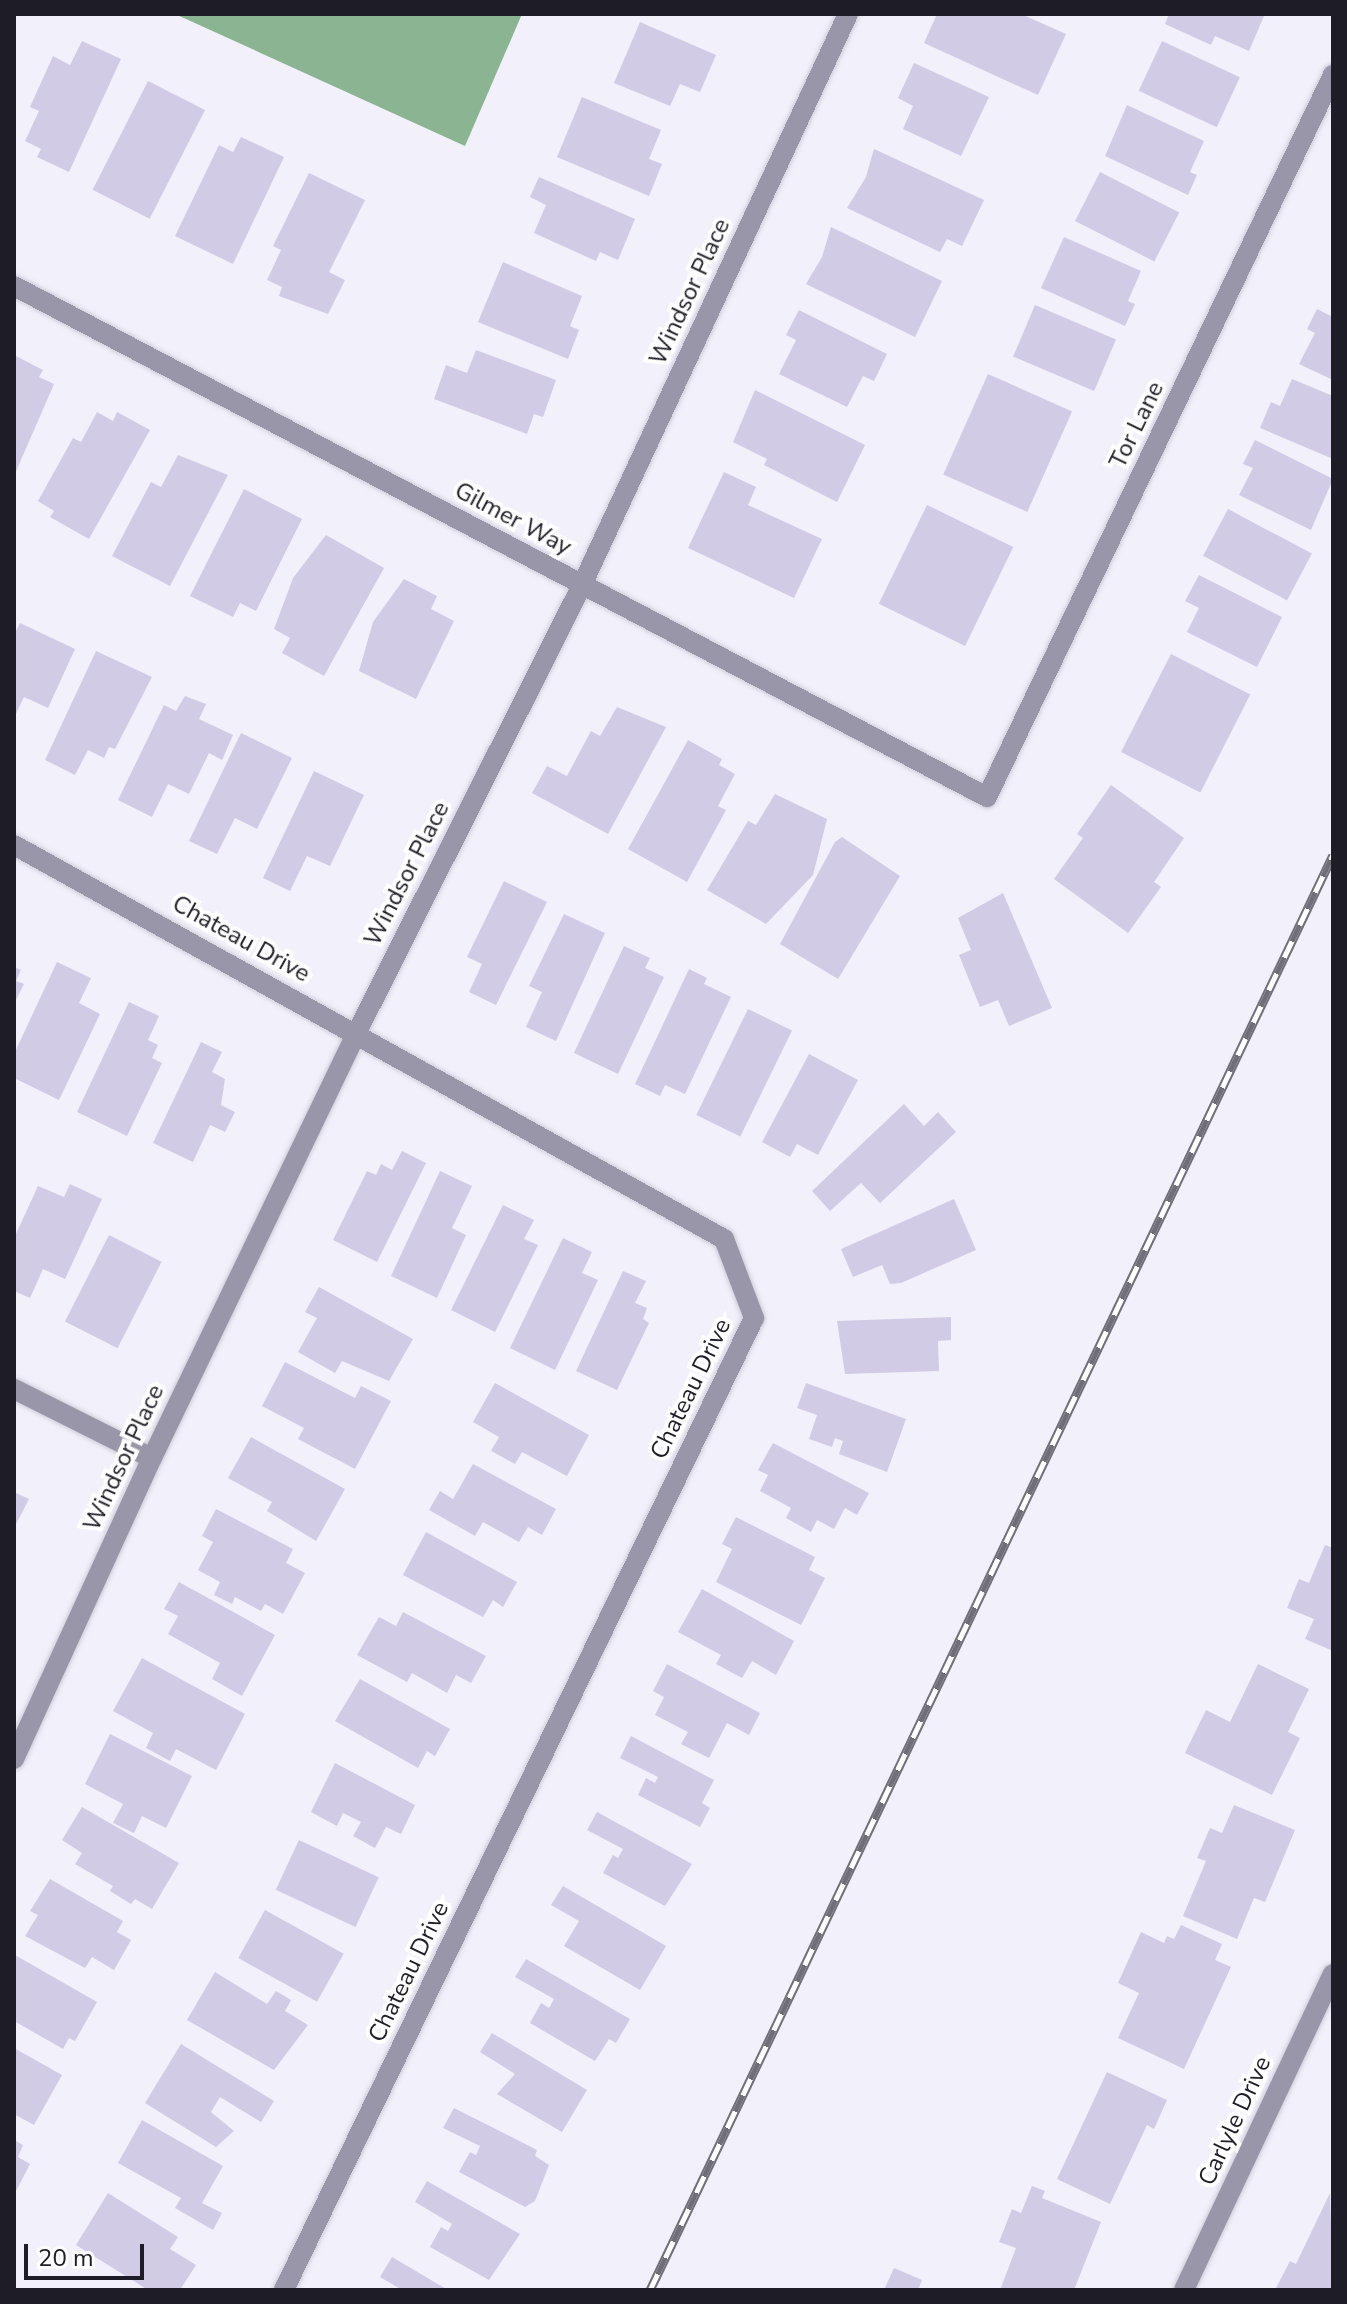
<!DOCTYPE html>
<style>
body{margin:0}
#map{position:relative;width:1347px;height:2304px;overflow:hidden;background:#f2f0fb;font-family:"Nunito Sans",sans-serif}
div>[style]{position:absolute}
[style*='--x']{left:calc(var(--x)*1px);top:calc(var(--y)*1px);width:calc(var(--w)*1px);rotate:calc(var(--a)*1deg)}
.water>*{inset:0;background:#8bb492}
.building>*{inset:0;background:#d1cbe5;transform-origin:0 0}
.roads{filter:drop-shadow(0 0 2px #d0ced9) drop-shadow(0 0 2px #d0ced9)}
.street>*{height:20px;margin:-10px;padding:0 10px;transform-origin:10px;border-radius:10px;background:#9a96a9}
.rail>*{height:9px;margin-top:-4.5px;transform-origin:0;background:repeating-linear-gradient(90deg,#fff 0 18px,#706e78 0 36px);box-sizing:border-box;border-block:2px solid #706e78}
span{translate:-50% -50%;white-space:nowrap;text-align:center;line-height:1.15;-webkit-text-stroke:8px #fff;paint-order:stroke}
.street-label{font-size:24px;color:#1e1c26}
.frame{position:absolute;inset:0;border:16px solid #1e1c26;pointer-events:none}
.scale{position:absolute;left:24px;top:2244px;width:120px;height:36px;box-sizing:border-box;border:4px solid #1e1c26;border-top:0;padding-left:10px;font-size:24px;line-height:28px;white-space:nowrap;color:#1e1c26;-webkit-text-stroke:6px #fff;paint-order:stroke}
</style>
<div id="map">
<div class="water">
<i style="clip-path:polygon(175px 14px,522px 14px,465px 146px)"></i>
</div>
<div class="building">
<i style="clip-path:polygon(937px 14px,1021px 14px,1066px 34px,1038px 95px,924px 43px)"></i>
<i style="clip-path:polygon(1169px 14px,1260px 14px,1264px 16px,1249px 51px,1215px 36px,1211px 45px,1165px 24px)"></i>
<i style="clip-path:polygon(640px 22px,716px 55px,700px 92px,680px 84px,670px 106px,614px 83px)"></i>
<i style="clip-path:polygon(82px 41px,121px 59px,69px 172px,37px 157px,41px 149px,25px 141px,39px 111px,30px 107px,53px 56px,70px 65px)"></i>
<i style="left:1162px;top:41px;width:86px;height:55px;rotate:25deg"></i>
<i style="clip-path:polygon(914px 63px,989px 97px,961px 156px,903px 129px,913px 106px,898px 98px)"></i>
<i style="left:148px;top:81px;width:64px;height:122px;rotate:27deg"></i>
<i style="clip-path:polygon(582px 97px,661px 130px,649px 159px,662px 164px,649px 196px,557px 157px)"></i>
<i style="clip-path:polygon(1127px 105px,1204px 141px,1190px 172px,1197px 175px,1188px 195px,1105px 156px)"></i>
<i style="clip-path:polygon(241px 137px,284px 157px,233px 264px,175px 236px,219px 145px,233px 152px)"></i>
<i style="clip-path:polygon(874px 149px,984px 200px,962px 246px,947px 239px,940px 252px,847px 208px,866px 177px)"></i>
<i style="left:1100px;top:172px;width:89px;height:55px;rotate:27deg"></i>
<i style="clip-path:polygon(309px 173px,365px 200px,329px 272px,345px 280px,328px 314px,279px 296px,282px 287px,267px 280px,281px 250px,273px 246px)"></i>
<i style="clip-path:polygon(539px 177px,635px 219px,618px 260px,600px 252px,596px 261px,534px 233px,546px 205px,530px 197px)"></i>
<i style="clip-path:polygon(831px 227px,942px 281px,915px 337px,806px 284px,822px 257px)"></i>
<i style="clip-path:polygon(1064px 237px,1141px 271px,1128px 301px,1135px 304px,1125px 326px,1041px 288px)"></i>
<i style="clip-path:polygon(503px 262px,582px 296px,570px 326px,579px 330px,568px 359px,478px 322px)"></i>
<i style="left:1035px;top:305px;width:88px;height:56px;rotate:23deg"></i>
<i style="clip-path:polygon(1317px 309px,1333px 317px,1333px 380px,1299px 364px,1315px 333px,1307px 329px)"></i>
<i style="clip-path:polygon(799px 310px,887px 354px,874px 381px,863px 376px,847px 407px,779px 374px,796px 340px,786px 335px)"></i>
<i style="clip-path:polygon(476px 350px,556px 380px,543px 417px,534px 414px,527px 434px,434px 399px,446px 365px,467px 373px)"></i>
<i style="clip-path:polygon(14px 355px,43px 370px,39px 377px,54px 384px,14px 476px)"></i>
<i style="left:988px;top:374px;width:92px;height:110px;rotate:24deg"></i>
<i style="clip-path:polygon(1292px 379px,1333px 396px,1333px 459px,1260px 428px,1271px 402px,1280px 406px)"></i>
<i style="clip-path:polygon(755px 390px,865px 445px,837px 502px,764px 465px,767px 459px,733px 442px)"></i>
<i style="clip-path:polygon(97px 412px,113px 421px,117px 412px,150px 430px,89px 539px,50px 517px,54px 511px,38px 501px,73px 438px,81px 442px)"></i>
<i style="clip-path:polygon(1255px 440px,1333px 479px,1311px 530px,1239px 495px,1253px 468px,1243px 464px)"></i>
<i style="clip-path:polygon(178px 455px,228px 475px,170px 586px,112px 556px,151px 482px,161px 487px)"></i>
<i style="clip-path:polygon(724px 472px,756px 487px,748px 505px,822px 539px,794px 598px,688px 548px)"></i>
<i style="clip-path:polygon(244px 489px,302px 519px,256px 611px,240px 603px,233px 617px,190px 596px)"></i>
<i style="left:927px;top:505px;width:96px;height:110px;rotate:26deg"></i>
<i style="left:1228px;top:509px;width:95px;height:53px;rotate:28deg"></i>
<i style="clip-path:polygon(326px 535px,384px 568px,324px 676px,282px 653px,290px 638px,274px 629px,293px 578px)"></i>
<i style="clip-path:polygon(1199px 575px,1282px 617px,1257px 667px,1187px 632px,1199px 608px,1185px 601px)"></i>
<i style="clip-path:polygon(404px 579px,437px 596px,431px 609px,454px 621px,416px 699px,359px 671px,373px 622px)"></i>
<i style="clip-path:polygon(20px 623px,75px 649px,48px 708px,24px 697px,14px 718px,14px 635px)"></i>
<i style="clip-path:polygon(96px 651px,152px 677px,115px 749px,109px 747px,104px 758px,88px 750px,75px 775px,45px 760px)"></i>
<i style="left:1171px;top:654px;width:89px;height:110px;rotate:27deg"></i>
<i style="clip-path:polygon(185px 696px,206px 704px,199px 719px,233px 735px,222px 760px,209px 753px,189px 794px,168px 784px,152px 817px,118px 800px,164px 705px,176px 711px)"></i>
<i style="clip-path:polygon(617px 707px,666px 727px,608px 834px,532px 793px,547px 766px,567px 776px,591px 731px,600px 736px)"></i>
<i style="clip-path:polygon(241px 733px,292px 758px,257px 829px,235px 818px,217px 854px,189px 841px)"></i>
<i style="clip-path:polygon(688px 740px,722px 759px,719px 765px,735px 774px,718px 806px,726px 810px,687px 882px,628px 849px)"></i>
<i style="clip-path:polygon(314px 771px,364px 795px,330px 866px,307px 856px,290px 891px,263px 878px)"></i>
<i style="clip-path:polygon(1111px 785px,1184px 838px,1154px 882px,1161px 887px,1128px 933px,1054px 879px,1083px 838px,1077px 834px)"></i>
<i style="clip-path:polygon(775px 794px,827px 819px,813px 875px,766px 924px,707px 890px,748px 821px,756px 825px)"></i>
<i style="clip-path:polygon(842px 837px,900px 876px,838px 979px,780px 944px,835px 842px)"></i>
<i style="clip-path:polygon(504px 881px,547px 902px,496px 1005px,469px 992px,482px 964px,467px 957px)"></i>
<i style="clip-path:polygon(1003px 893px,1052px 1008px,1009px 1026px,998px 1000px,980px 1007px,959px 955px,971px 950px,958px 918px)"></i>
<i style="clip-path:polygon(564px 914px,605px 933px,556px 1041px,526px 1027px,542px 992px,529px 986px)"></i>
<i style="clip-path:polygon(624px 946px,650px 958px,645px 968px,664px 977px,618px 1074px,574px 1053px)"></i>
<i style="clip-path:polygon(57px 962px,91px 978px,79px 1003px,100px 1014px,59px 1100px,14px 1078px,14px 1054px)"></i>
<i style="clip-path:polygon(14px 967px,21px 970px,16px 981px,24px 984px,14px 1004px)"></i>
<i style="clip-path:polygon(689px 969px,707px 978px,704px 984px,731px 997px,685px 1094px,665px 1085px,660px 1096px,635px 1084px)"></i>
<i style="clip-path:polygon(129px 1002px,159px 1016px,148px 1040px,158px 1045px,152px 1058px,162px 1063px,127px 1136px,77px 1112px)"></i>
<i style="left:748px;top:1009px;width:49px;height:118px;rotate:26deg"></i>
<i style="clip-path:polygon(201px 1042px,222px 1052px,212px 1072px,225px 1079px,221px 1105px,235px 1112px,225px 1132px,210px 1125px,193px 1162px,153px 1143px)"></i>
<i style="clip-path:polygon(809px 1054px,858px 1080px,818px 1155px,797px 1144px,790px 1157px,762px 1142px)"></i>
<i style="clip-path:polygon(904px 1104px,924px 1126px,938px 1112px,956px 1132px,880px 1203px,861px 1183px,830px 1211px,812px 1191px)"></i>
<i style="clip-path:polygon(402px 1151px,426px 1163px,377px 1262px,333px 1240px,367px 1171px,376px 1175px,381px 1164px,392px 1170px)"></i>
<i style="clip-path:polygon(440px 1171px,472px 1186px,452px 1228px,466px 1235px,437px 1298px,391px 1276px)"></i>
<i style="clip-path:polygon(70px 1184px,102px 1199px,65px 1279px,43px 1269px,30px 1298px,14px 1291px,14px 1238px,38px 1186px,64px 1197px)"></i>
<i style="clip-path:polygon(954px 1199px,976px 1250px,901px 1283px,890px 1284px,882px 1265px,853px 1277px,841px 1249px)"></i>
<i style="clip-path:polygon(503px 1205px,534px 1220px,524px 1239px,538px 1245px,495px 1332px,451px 1310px)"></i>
<i style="left:109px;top:1235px;width:59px;height:97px;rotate:27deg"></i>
<i style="clip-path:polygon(563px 1238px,592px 1252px,582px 1273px,598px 1280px,555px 1370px,510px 1348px)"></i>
<i style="clip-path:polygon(623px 1271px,646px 1281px,635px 1303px,647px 1308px,643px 1319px,649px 1323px,617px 1390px,576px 1371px)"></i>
<i style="clip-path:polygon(319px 1287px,413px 1339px,389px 1381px,342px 1361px,335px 1373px,298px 1352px,317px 1318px,305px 1312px)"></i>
<i style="clip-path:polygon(951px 1317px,951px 1340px,938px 1341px,939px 1371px,845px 1374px,837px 1321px)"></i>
<i style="clip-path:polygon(285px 1362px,355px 1398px,361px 1386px,391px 1401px,355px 1469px,298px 1439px,304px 1428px,262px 1406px)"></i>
<i style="clip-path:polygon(495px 1383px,589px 1435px,567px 1476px,522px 1452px,515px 1464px,491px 1451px,499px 1437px,473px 1422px)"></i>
<i style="clip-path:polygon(806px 1383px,906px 1419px,887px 1472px,839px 1454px,843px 1441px,835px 1438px,832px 1447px,809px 1439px,817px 1415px,797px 1408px)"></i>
<i style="clip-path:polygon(251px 1437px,345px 1489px,316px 1541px,267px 1511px,272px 1502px,228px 1478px)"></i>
<i style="clip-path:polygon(773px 1443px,869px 1493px,857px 1515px,845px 1508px,834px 1529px,817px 1520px,811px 1532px,786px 1518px,791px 1508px,760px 1491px,768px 1475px,758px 1470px)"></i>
<i style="clip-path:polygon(473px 1464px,556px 1509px,542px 1535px,528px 1527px,519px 1542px,483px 1522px,475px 1536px,429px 1510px,440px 1491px,453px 1499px)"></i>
<i style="clip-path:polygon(14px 1492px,29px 1499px,14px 1528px)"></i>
<i style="clip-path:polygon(216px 1509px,293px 1549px,286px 1563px,305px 1573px,283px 1614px,265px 1604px,261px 1611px,235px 1597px,232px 1604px,214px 1595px,220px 1582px,198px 1570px,213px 1542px,202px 1536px)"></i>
<i style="clip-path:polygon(736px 1517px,815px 1557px,809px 1570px,825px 1578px,801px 1625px,716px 1582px,732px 1549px,722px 1544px)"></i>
<i style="clip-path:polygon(426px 1532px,517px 1582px,503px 1607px,493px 1600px,483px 1617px,403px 1575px)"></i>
<i style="clip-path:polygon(1325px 1545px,1333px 1548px,1333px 1651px,1305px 1639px,1314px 1619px,1287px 1608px,1299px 1579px,1309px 1583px)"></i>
<i style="clip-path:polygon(179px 1582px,275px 1635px,242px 1696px,212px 1679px,220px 1663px,168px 1634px,178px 1616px,164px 1609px)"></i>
<i style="clip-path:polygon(702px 1589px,794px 1641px,776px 1675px,752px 1661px,742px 1678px,716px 1664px,721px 1655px,678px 1632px)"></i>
<i style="clip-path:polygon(403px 1612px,486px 1656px,471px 1683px,456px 1675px,447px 1693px,412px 1673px,407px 1682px,357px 1655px,379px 1617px,396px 1626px)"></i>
<i style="clip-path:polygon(142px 1658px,245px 1714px,216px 1770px,176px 1749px,170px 1761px,146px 1748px,153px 1733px,113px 1711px)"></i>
<i style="clip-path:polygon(667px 1664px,760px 1713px,749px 1735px,727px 1723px,709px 1758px,681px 1744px,688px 1732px,655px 1715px,664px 1697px,653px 1691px)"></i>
<i style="clip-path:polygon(1258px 1664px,1309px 1689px,1288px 1732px,1300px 1738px,1272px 1795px,1185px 1753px,1206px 1710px,1230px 1722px)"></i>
<i style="clip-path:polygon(360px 1679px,450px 1729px,435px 1756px,427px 1751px,418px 1768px,335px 1721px)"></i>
<i style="clip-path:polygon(110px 1734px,192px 1776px,166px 1828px,142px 1816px,134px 1833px,113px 1823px,123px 1804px,85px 1784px)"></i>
<i style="clip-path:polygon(631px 1736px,714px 1780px,702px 1803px,710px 1808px,700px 1827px,638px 1795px,646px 1778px,655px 1783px,658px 1777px,620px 1758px)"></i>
<i style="clip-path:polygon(335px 1763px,415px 1805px,401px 1834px,386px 1827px,375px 1848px,353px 1836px,361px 1822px,343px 1813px,337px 1826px,311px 1812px)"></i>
<i style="clip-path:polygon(1234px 1805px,1295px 1830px,1265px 1902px,1254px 1898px,1237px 1939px,1183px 1916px,1206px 1861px,1197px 1858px,1210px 1828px,1222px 1833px)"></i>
<i style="clip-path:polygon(82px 1807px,179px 1863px,152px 1909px,135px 1899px,131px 1904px,110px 1891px,113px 1886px,75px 1864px,82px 1853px,62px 1840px)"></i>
<i style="clip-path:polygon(597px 1812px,692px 1864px,665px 1906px,603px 1873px,613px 1855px,618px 1858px,623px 1849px,587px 1830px)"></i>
<i style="left:299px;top:1840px;width:88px;height:55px;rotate:25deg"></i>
<i style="clip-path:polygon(50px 1879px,123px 1921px,117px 1932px,131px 1940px,114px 1970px,92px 1957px,85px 1968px,25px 1936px,38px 1915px,30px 1911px)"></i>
<i style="clip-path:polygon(563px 1886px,666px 1946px,640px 1990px,564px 1946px,579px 1921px,551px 1905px)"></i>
<i style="left:265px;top:1910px;width:90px;height:55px;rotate:29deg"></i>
<i style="clip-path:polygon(1181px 1925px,1222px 1944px,1215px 1960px,1231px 1967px,1184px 2069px,1118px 2038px,1139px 1993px,1118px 1983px,1141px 1932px,1164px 1943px,1167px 1936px,1174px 1939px)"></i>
<i style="clip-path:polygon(15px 1955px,97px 2002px,75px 2041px,69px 2038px,63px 2049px,14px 2021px)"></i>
<i style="clip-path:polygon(526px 1959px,630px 2019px,616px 2043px,609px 2039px,595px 2061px,530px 2023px,541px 2003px,549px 2008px,554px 1999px,515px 1977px)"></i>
<i style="clip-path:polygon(215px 1972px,267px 2004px,276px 1991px,291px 2000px,285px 2011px,308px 2025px,274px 2070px,187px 2020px)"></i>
<i style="clip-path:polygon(492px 2033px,587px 2090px,562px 2132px,497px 2094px,515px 2074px,480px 2052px)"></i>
<i style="clip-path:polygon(181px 2044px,274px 2101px,261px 2122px,220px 2097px,211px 2112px,234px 2131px,216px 2147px,145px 2103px)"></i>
<i style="clip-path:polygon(14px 2048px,62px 2075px,34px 2125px,14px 2114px)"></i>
<i style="clip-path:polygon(1107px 2072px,1167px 2100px,1154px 2129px,1147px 2125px,1110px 2204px,1057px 2179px)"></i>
<i style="clip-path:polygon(454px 2108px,537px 2150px,535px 2156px,549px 2165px,535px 2201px,525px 2207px,459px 2172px,470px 2152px,476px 2155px,480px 2146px,443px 2128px)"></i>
<i style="clip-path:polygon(142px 2120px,223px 2166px,202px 2203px,222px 2213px,213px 2230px,175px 2208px,181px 2198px,118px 2163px)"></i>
<i style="clip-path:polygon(14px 2140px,23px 2145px,18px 2157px,30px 2164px,14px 2195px)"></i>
<i style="clip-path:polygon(427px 2181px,520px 2234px,489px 2280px,430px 2247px,441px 2227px,448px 2231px,452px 2224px,415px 2202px)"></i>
<i style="clip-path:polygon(1032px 2186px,1045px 2191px,1042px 2198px,1101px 2222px,1074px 2290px,1000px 2290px,1016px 2248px,999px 2242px,1012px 2209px,1021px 2213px)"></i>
<i style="clip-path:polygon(108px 2193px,178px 2237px,170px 2249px,196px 2265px,180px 2290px,148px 2290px,76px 2245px)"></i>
<i style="clip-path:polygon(1330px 2193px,1333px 2290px,1275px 2290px,1290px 2261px,1296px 2264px)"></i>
<i style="clip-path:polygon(392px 2257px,448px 2290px,402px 2290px,380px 2277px)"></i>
<i style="clip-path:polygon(894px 2268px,922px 2280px,918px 2290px,884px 2290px)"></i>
</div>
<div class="roads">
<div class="street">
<i style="--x:14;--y:286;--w:1099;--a:27.71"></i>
<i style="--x:987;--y:797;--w:801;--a:-64.4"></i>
<i style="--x:14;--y:845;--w:812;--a:29.03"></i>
<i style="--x:724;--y:1239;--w:85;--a:69.2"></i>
<i style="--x:754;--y:1318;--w:1080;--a:115.81"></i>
<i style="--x:14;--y:1389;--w:154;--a:26.6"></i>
<i style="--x:14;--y:1759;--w:331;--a:-65.4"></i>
<i style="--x:152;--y:1458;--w:473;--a:-64.3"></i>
<i style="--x:357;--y:1032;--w:500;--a:-63.28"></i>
<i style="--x:582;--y:585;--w:630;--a:-65.02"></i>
<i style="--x:1184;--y:2290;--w:349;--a:-64.8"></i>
</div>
</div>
<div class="rail">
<i style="--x:650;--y:2290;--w:1589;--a:-64.55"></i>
</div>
<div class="street-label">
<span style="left:690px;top:292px;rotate:-65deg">Windsor Place</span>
<span style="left:1137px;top:425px;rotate:-64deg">Tor Lane</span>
<span style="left:513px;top:519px;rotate:28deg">Gilmer Way</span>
<span style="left:407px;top:874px;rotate:-63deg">Windsor Place</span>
<span style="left:241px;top:939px;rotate:29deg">Chateau Drive</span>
<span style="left:691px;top:1389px;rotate:-64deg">Chateau Drive</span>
<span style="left:124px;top:1458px;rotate:-65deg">Windsor Place</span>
<span style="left:409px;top:1972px;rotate:-64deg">Chateau Drive</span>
<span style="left:1235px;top:2121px;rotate:-65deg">Carlyle Drive</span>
</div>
<div class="frame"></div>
<div class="scale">20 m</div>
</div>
